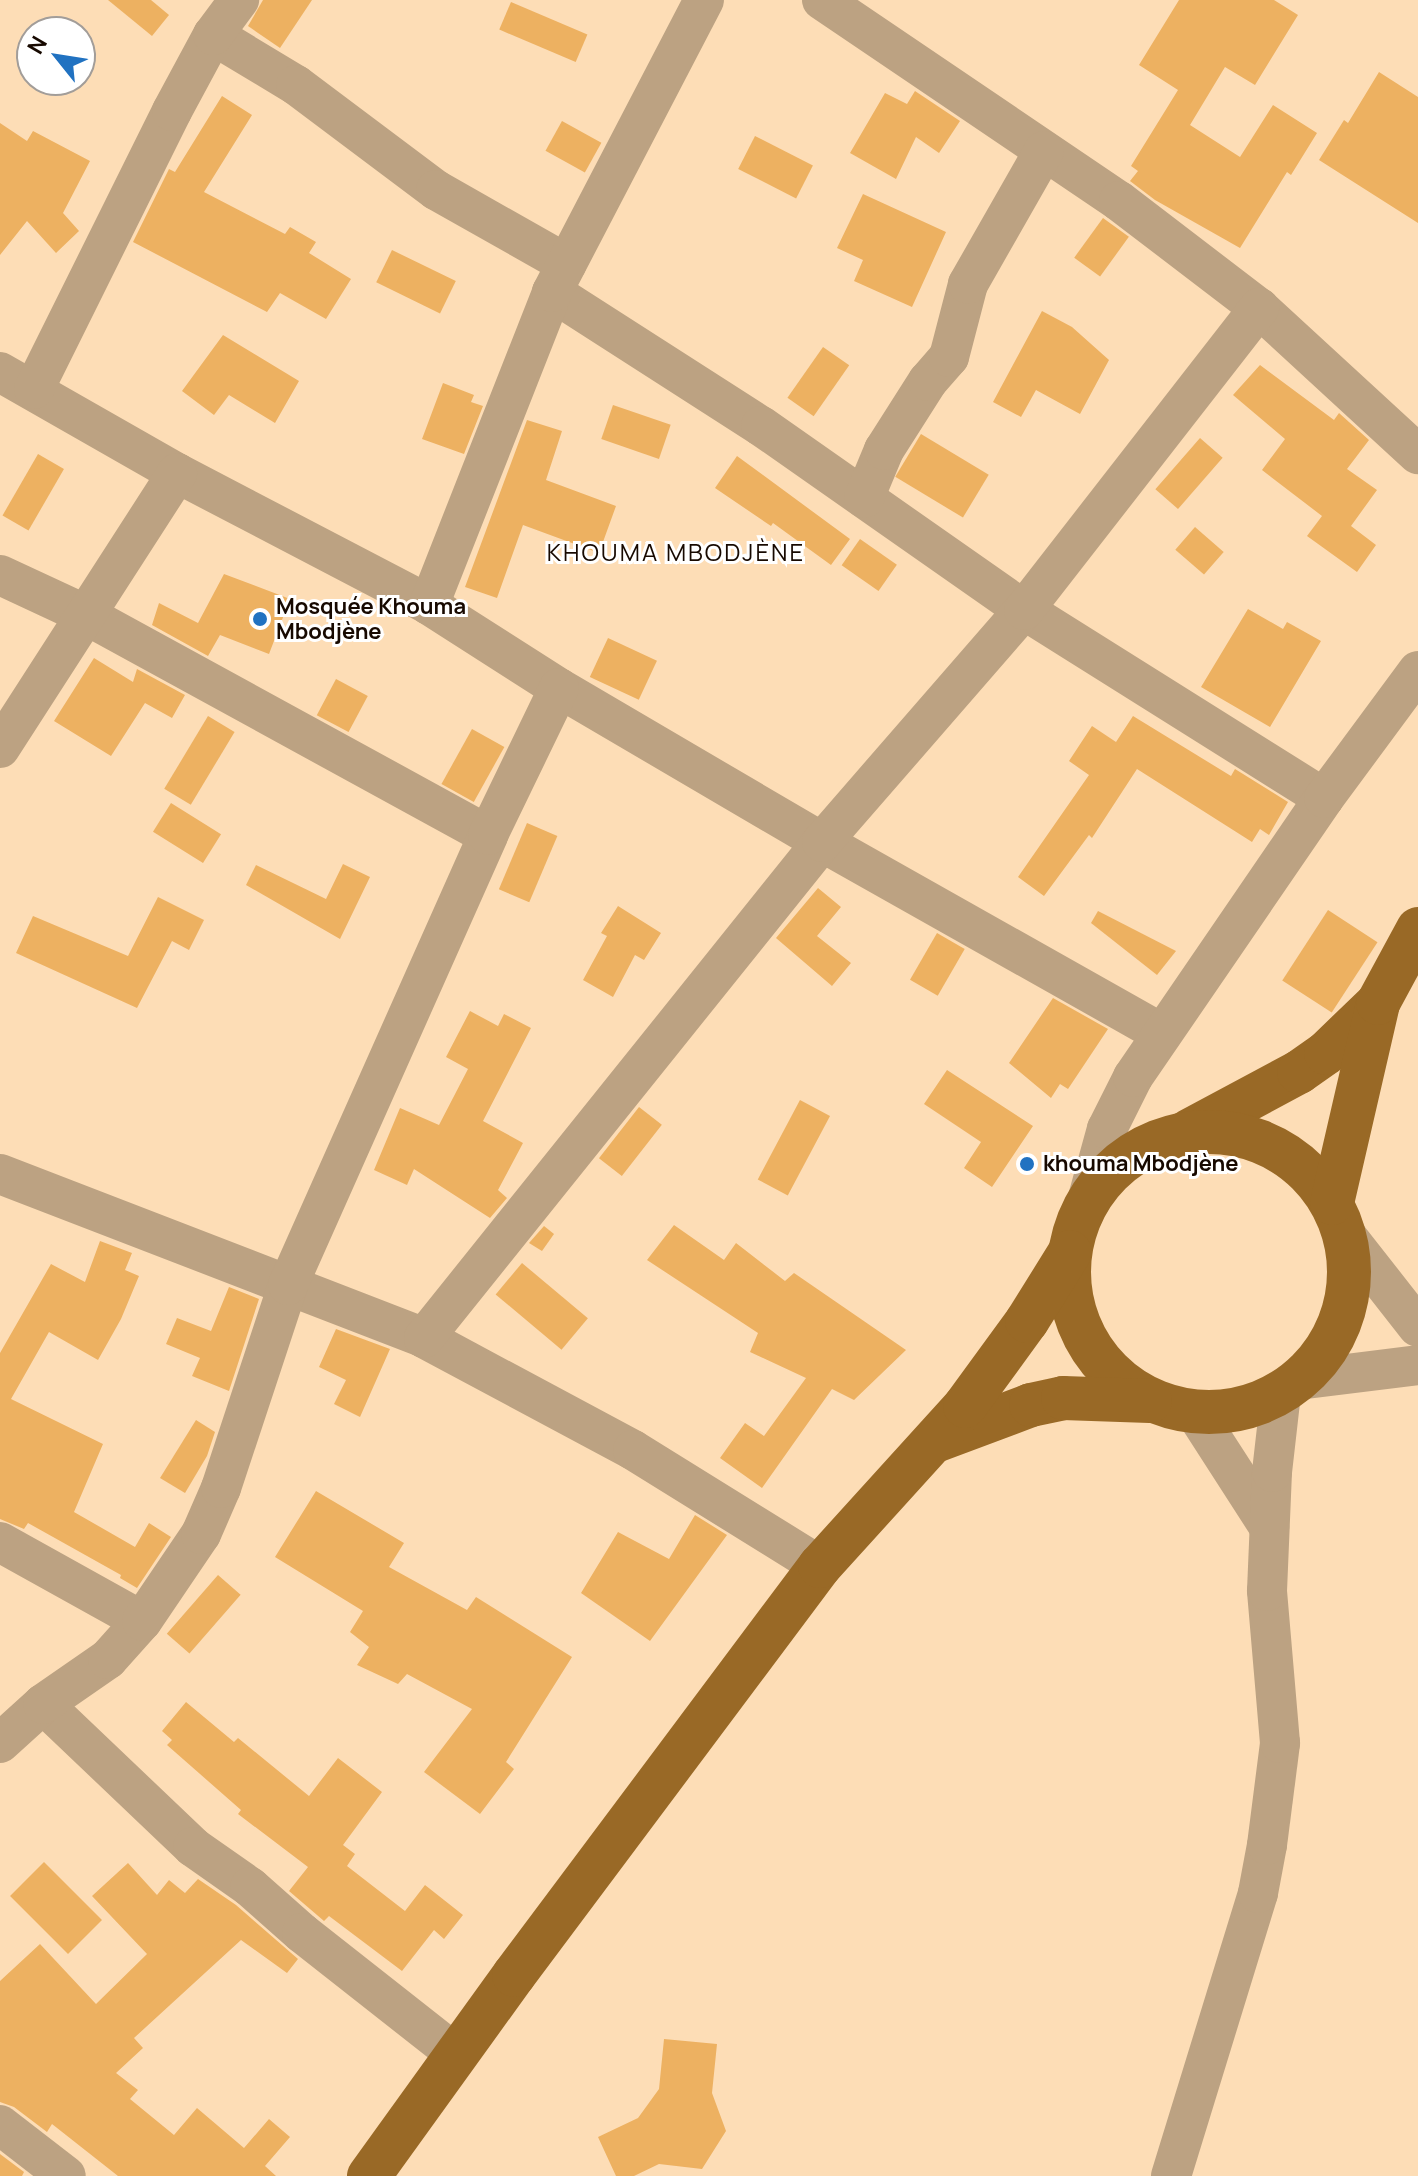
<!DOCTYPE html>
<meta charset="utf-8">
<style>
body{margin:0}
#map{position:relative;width:1418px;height:2176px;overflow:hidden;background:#fdddb6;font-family:Manrope,sans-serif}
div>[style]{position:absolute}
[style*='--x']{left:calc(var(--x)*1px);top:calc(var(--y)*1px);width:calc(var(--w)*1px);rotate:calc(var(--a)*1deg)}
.building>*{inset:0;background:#edb161;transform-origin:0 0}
.minor>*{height:40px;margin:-20px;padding:0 20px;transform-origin:20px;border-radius:20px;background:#bca282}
.major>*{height:44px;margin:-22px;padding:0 22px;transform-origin:22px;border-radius:22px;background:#996926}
.major>.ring{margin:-22px;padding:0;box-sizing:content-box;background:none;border:44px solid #996926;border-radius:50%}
.dots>*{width:22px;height:22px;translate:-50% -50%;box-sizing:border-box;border:4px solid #fff;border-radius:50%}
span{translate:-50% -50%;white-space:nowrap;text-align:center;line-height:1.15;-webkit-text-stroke:6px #fff;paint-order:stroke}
.poi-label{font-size:22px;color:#170900;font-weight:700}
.left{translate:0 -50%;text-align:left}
.neighbourhood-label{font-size:24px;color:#170900;letter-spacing:2px}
.north{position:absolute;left:16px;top:16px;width:80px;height:80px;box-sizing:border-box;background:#fff;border:2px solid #a29d99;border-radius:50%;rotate:300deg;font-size:22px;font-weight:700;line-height:32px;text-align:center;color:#170900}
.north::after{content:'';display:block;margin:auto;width:28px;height:36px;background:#2172c1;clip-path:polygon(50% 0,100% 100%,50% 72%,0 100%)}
</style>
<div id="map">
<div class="building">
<i style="clip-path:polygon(108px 0,151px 0,169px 15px,152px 36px)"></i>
<i style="clip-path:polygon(263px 0,312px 0,280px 48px,248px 26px)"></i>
<i style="clip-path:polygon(1179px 0,1274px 0,1298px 15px,1255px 85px,1225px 67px,1190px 125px,1240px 157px,1273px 105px,1317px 133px,1291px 175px,1287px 172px,1240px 248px,1155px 200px,1130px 181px,1138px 171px,1131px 166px,1178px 90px,1139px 65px)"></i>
<i style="left:511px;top:2px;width:83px;height:30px;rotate:23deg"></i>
<i style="clip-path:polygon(1379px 72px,1418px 97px,1418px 223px,1319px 160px,1344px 120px,1348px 123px)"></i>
<i style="clip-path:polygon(915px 91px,960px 121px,939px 153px,916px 137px,896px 179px,850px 153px,885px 93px,907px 104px)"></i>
<i style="clip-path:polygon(222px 96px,252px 115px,204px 192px,285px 234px,290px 227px,316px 242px,309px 253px,351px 279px,326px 319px,280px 293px,267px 312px,133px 242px,169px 169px,175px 172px)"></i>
<i style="left:562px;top:121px;width:45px;height:34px;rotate:29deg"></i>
<i style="clip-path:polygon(0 123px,27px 141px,33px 131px,90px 161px,63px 213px,79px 231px,56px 253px,27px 221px,0 255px)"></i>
<i style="left:755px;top:136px;width:65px;height:37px;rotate:27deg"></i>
<i style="clip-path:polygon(863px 194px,946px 232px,912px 307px,854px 281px,863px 260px,837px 248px)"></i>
<i style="left:1103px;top:218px;width:32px;height:49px;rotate:36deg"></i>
<i style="left:392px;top:250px;width:71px;height:36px;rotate:26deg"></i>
<i style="clip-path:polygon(1042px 311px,1072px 327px,1109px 360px,1080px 414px,1036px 390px,1021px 417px,993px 402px)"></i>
<i style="clip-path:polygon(223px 335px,299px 381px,275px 423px,229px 395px,214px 415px,182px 391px)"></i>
<i style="left:823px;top:347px;width:32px;height:62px;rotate:35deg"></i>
<i style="clip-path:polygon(1260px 365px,1334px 420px,1339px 413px,1369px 440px,1347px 469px,1377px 490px,1351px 526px,1376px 545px,1357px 572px,1307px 536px,1322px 516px,1262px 470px,1285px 439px,1233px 395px)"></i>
<i style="clip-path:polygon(443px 383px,474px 395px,471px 402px,483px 406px,464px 454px,422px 439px)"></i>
<i style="left:613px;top:405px;width:61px;height:36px;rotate:19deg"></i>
<i style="clip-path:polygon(527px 420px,562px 431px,546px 480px,616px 506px,599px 553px,523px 525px,497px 598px,465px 587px)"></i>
<i style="left:921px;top:434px;width:79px;height:50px;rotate:31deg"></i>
<i style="left:1200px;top:438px;width:30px;height:68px;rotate:41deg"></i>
<i style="left:38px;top:454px;width:30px;height:71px;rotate:30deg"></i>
<i style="clip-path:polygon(737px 456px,850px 539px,831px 565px,773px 523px,771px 526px,715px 488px)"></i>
<i style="left:1195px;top:527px;width:38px;height:30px;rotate:41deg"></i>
<i style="left:860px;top:539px;width:45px;height:32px;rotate:35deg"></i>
<i style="clip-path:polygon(224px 574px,290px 599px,269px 654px,220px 635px,208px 656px,152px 625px,159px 603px,198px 623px)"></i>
<i style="clip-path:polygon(1248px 609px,1283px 629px,1287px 622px,1321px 641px,1270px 727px,1201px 687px)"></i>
<i style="left:608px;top:638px;width:54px;height:43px;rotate:25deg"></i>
<i style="clip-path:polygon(94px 658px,133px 682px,137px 669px,185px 695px,172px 718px,145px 703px,111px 756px,54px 721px)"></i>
<i style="left:336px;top:679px;width:36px;height:41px;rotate:28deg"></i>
<i style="left:208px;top:716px;width:31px;height:85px;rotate:31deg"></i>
<i style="clip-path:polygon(1133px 716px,1231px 776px,1235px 769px,1288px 802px,1269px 835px,1260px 829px,1252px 842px,1137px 769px,1092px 838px,1089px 835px,1044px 896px,1018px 877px,1089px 775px,1069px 761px,1092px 726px,1116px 742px)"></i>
<i style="left:472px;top:729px;width:37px;height:63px;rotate:29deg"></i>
<i style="left:171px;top:803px;width:59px;height:34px;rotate:32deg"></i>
<i style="left:527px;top:823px;width:33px;height:72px;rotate:23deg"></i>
<i style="clip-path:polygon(343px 864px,370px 877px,340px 939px,246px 885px,256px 865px,326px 899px)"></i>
<i style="clip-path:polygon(818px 888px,841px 907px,817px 936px,851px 963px,832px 986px,776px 938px)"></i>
<i style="clip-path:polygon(158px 897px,204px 920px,189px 950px,172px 941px,137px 1008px,16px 953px,33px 916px,128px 956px)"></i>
<i style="clip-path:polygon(618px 906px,661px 933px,644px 960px,635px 955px,613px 997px,583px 980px,607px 936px,601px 933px)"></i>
<i style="left:1328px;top:910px;width:59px;height:84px;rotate:33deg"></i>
<i style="clip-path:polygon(1098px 911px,1176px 951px,1157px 975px,1091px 923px)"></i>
<i style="left:937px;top:933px;width:32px;height:54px;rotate:30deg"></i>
<i style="clip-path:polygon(1053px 998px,1108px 1029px,1068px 1089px,1060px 1084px,1051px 1098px,1009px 1063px)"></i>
<i style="clip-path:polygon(470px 1011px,498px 1026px,504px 1014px,531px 1028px,483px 1121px,523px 1143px,498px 1190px,507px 1198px,490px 1218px,414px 1169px,407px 1185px,374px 1170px,400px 1108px,439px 1125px,468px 1069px,446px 1057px)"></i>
<i style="clip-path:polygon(947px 1070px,1033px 1126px,992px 1187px,964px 1168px,981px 1142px,924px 1104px)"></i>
<i style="left:800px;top:1100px;width:34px;height:90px;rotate:28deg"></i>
<i style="left:639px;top:1107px;width:29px;height:65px;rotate:38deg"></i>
<i style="clip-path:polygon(674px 1225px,724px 1260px,736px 1243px,785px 1281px,794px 1273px,906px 1350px,854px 1400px,832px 1389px,762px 1488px,720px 1458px,745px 1423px,764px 1436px,806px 1378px,750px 1352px,758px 1333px,647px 1260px)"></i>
<i style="clip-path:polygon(544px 1226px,554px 1234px,542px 1251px,529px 1243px)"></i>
<i style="clip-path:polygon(100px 1241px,132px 1253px,125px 1270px,139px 1276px,121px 1319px,98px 1360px,49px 1332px,11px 1399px,103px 1444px,74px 1512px,135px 1547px,149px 1523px,171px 1537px,137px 1588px,120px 1578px,121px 1575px,28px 1523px,24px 1529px,0 1519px,0 1353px,51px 1264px,85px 1282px)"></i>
<i style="left:522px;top:1263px;width:86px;height:41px;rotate:40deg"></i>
<i style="clip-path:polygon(229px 1287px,259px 1299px,229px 1391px,192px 1376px,200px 1358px,166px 1344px,177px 1318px,211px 1331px)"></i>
<i style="clip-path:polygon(336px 1329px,390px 1349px,360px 1417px,334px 1404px,346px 1380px,319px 1367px)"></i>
<i style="clip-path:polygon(196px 1420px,215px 1432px,207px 1456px,185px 1493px,160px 1478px)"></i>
<i style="clip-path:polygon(316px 1491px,404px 1543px,389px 1567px,467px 1610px,476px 1597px,572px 1657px,506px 1762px,514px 1769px,480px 1814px,424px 1772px,472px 1709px,407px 1674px,398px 1684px,357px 1665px,369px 1647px,350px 1632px,363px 1611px,275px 1557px)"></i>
<i style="clip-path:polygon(695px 1515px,727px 1535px,650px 1641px,581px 1593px,618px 1532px,669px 1559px)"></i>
<i style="left:218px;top:1575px;width:30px;height:78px;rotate:41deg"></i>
<i style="clip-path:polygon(186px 1702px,234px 1742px,238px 1738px,309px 1796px,338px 1758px,382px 1792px,343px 1845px,355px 1854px,347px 1866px,405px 1911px,425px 1885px,463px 1915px,444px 1939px,434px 1930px,402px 1971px,329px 1916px,324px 1921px,289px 1891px,308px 1867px,238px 1814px,241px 1810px,167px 1745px,172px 1740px,162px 1731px)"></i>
<i style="left:44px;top:1862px;width:82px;height:48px;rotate:45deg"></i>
<i style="clip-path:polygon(128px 1863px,157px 1895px,169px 1880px,185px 1893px,198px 1879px,236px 1905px,298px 1959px,287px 1973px,241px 1940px,134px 2038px,143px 2048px,116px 2073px,138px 2090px,130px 2099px,174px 2135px,197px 2108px,244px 2148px,269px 2119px,290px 2137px,265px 2166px,276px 2176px,118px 2176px,52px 2124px,47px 2132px,14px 2107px,0 2102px,0 1981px,40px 1944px,96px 2004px,147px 1954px,92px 1896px)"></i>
<i style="clip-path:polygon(664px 2039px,717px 2044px,712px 2093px,726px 2131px,702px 2169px,659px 2164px,634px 2176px,616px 2176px,598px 2137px,638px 2118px,659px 2089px)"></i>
<i style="clip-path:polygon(0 2154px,24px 2172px,22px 2176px,0 2176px)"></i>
</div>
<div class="minor">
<i style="--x:822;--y:0;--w:359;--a:34.1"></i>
<i style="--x:1119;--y:201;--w:176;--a:37.4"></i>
<i style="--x:1259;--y:308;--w:216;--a:42.6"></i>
<i style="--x:213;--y:35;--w:97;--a:31.1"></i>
<i style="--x:296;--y:85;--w:175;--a:36.9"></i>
<i style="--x:436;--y:190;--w:150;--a:29.5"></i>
<i style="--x:552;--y:292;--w:248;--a:32.7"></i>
<i style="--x:761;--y:426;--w:321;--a:35"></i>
<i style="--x:1024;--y:610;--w:354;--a:32.1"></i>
<i style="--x:0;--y:372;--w:204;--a:29.7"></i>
<i style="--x:177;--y:473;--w:284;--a:27.6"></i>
<i style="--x:429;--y:605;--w:154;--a:32.6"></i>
<i style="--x:559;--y:688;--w:305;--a:30.4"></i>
<i style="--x:822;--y:842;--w:389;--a:29.4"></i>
<i style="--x:34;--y:389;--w:310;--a:-63.6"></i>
<i style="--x:172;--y:111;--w:86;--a:-61.7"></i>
<i style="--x:213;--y:35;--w:44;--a:-53.4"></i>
<i style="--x:864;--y:498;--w:52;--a:-67.4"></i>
<i style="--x:884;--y:450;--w:82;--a:-57.5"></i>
<i style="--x:928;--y:381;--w:32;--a:-49"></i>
<i style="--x:949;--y:357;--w:75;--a:-75.4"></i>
<i style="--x:968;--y:284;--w:153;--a:-60.3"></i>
<i style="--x:0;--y:575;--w:95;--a:24.9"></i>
<i style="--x:86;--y:615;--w:458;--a:28.7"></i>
<i style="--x:429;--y:605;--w:336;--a:-68.5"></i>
<i style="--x:552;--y:292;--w:329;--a:-62.5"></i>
<i style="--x:0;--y:748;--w:327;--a:-57.2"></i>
<i style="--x:0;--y:1174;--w:455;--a:21.1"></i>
<i style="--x:424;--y:1338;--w:237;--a:28.2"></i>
<i style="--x:633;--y:1450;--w:220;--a:31.8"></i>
<i style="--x:1086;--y:1205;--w:79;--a:-74.6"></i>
<i style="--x:1107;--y:1129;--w:58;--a:-63.4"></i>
<i style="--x:1133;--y:1077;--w:338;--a:-55.6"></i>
<i style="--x:1324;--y:798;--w:158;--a:-53.5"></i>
<i style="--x:1345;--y:1234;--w:118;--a:51.9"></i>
<i style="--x:424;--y:1338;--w:636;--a:-51.26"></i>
<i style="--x:822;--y:842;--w:308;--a:-49"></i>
<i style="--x:1024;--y:610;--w:383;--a:-52.1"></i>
<i style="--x:1298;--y:1380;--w:121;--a:-7.1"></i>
<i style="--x:1195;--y:1412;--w:137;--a:57.2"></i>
<i style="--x:0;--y:1542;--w:162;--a:29.1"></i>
<i style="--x:43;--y:1704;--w:207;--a:43.6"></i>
<i style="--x:193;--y:1847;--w:70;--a:35.1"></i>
<i style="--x:250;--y:1887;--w:69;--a:41.5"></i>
<i style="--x:302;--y:1933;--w:197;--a:38.2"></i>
<i style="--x:0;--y:1743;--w:58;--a:-42.2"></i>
<i style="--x:43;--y:1704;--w:79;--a:-34.7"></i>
<i style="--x:108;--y:1659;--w:51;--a:-48.2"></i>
<i style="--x:142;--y:1621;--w:105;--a:-55.9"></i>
<i style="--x:201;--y:1534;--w:50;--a:-66.5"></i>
<i style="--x:221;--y:1488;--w:214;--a:-71.7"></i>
<i style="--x:288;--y:1285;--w:492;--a:-66"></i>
<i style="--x:488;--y:835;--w:163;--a:-64.2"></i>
<i style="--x:0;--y:2125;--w:83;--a:37.7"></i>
<i style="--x:1171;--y:2176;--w:296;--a:-72.9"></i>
<i style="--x:1258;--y:1893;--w:49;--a:-79.4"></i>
<i style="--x:1267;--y:1845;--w:103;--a:-82.7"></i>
<i style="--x:1280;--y:1743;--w:153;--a:-94.9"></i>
<i style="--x:1267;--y:1591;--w:119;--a:-87.6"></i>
<i style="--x:1272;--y:1472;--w:80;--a:-83.5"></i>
</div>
<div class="major">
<i style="--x:1189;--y:1131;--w:125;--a:-28.2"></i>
<i style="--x:1299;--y:1072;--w:33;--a:-35"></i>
<i style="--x:1326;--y:1053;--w:72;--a:-43.9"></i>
<i class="ring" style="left:1069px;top:1132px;width:236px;height:236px"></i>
<i style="--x:1332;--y:1203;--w:205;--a:-77"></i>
<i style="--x:1378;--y:1003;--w:84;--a:-61.6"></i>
<i style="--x:938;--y:1440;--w:99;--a:-20.6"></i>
<i style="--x:1031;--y:1405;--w:33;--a:-12"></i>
<i style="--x:1063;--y:1398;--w:87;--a:2"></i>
<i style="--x:369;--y:2176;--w:248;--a:-54.2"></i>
<i style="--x:514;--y:1975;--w:511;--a:-53.2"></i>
<i style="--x:820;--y:1566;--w:216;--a:-47.8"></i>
<i style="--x:965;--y:1406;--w:105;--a:-53.9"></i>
<i style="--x:1027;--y:1321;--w:81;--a:-58.1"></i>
</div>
<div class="dots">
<i style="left:260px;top:619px;background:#2172c1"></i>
<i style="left:1027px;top:1164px;background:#2172c1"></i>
</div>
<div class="poi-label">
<span class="left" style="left:276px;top:619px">Mosquée Khouma<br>Mbodjène</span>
<span class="left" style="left:1043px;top:1164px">khouma Mbodjène</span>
</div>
<div class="neighbourhood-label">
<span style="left:676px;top:552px">KHOUMA MBODJÈNE</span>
</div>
<div class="north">N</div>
</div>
